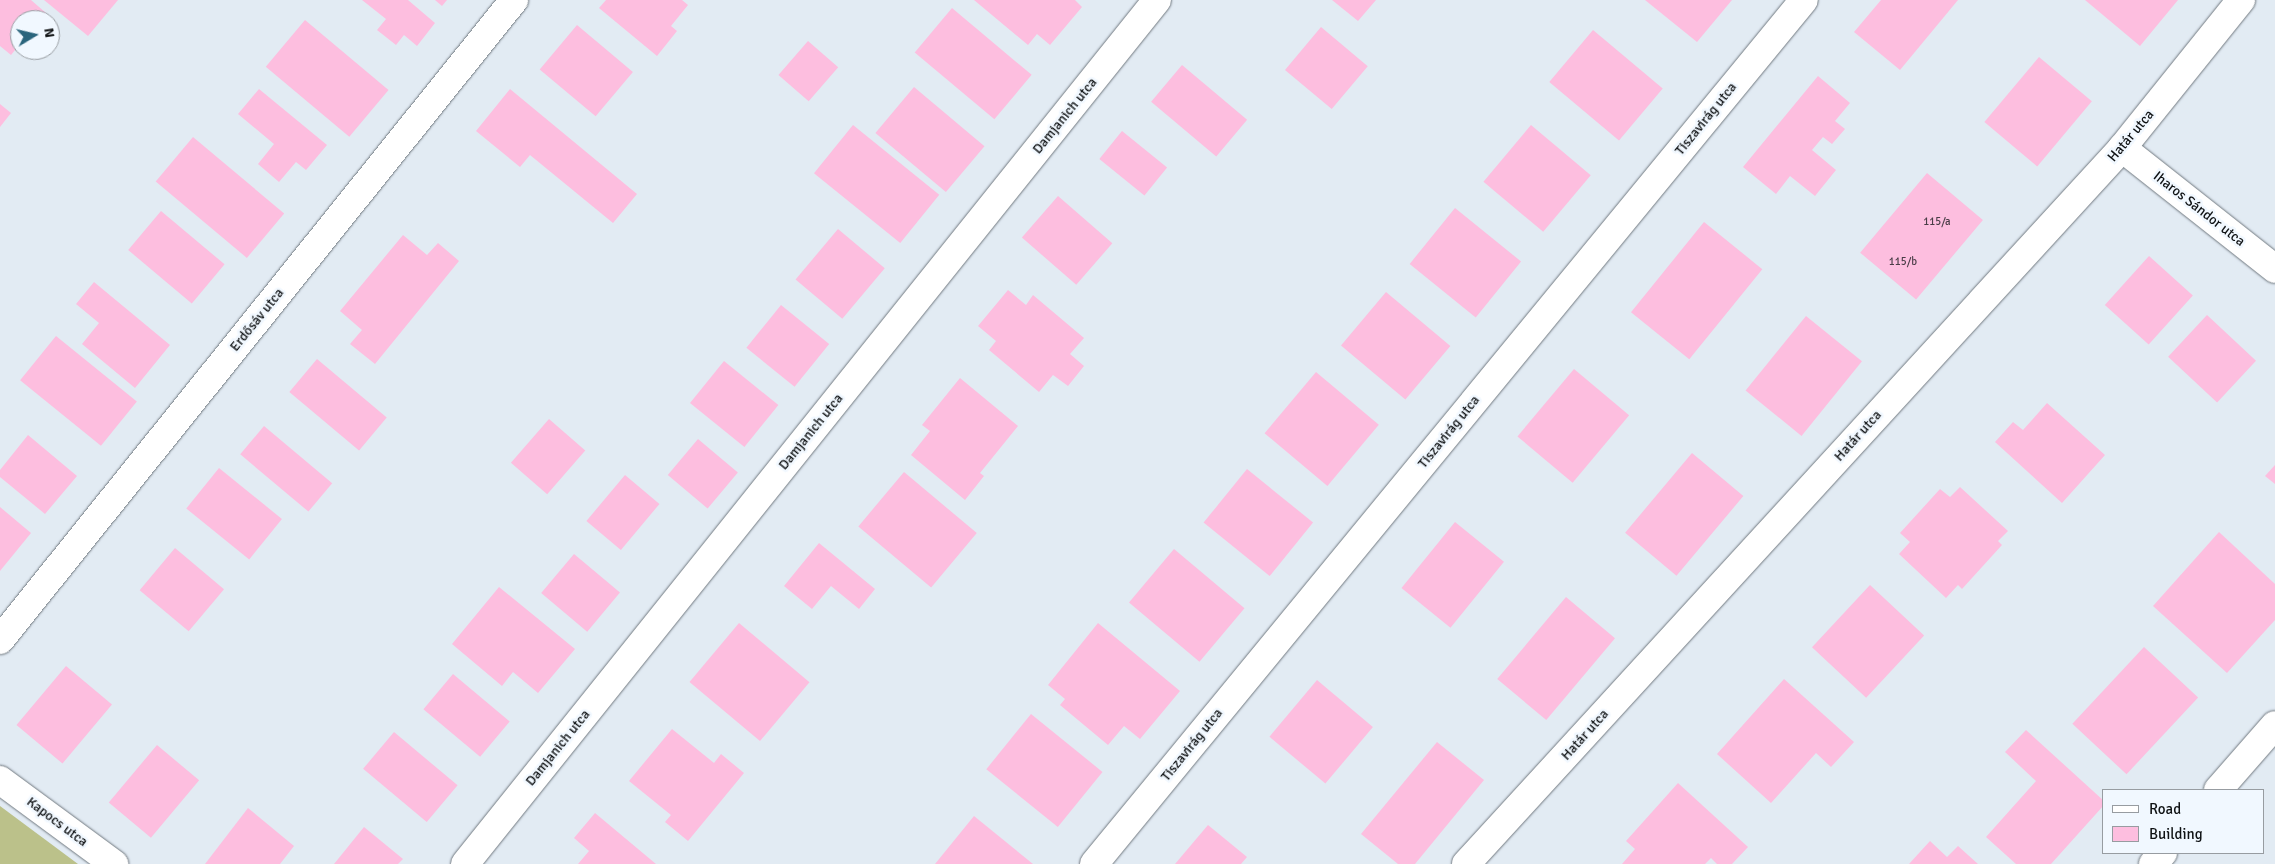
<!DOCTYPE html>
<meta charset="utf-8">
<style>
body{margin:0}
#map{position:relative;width:2275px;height:864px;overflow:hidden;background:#e2ebf3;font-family:Signika,sans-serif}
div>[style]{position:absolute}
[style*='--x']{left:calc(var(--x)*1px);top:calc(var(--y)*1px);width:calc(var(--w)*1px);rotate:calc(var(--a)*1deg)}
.green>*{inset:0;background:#bbc18a}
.building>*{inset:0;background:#fdbedf;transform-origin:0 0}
.roads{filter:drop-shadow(0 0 1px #717980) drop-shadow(0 0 1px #717980)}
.minor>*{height:28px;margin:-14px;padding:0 14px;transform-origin:14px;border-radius:14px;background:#fff}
span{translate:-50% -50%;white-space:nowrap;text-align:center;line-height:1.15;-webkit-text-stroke:5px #f1f8ff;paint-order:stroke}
.number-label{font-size:11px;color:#4a3d47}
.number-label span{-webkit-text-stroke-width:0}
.street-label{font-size:14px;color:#0f1214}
.legend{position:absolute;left:2102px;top:789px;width:162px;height:65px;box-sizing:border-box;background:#f1f8ff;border:1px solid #979ca1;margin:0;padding:6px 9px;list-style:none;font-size:15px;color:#0f1214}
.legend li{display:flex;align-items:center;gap:10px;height:25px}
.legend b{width:25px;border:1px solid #979ca1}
.north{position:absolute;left:10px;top:10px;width:50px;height:50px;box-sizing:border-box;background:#f1f8ff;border:1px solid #979ca1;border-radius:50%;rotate:81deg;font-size:14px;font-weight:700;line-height:20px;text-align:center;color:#0f1214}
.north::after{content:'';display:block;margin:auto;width:18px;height:22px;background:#2a657d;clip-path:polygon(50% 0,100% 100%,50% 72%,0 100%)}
</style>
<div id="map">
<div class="green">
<i style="clip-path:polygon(0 806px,78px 864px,0 864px)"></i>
</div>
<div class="building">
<i style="clip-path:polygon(0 0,31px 0,46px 13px,40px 20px,20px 20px,20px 44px,11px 55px,0 46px)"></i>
<i style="clip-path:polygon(44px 0,118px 0,88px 36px)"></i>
<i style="clip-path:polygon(362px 0,408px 0,435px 23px,417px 46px,404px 35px,396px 45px,377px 30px,386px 19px)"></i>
<i style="clip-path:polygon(435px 0,447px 0,442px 6px)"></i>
<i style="clip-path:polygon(606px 0,682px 0,688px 5px,671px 26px,677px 31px,657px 56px,599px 8px)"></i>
<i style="clip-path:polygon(974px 0,1075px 0,1082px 7px,1050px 45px,1037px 34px,1028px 45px)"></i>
<i style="clip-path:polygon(1332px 0,1376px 0,1358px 21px)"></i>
<i style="clip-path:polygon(1645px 0,1732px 0,1697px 42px)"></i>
<i style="clip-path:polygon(1881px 0,1958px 0,1900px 70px,1854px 32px)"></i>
<i style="clip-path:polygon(2085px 0,2178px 0,2140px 46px)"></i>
<i style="left:952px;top:8px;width:104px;height:58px;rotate:40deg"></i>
<i style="left:305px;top:20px;width:109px;height:61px;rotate:40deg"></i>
<i style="left:577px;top:25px;width:73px;height:58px;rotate:40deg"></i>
<i style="left:1321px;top:27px;width:61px;height:56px;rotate:40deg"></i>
<i style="left:1593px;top:30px;width:91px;height:68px;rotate:40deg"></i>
<i style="left:808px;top:41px;width:40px;height:45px;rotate:41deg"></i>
<i style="left:2039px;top:57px;width:69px;height:85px;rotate:40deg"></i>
<i style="left:1182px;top:65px;width:85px;height:48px;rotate:40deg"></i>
<i style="clip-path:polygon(1818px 76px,1850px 103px,1835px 121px,1845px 129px,1832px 144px,1823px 137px,1812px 150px,1836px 170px,1815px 196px,1790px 176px,1776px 194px,1743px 167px)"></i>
<i style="left:914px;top:87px;width:92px;height:60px;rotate:40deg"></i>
<i style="clip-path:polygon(259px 89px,327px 145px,306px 170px,296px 162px,279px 182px,258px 164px,274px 144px,238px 114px)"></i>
<i style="clip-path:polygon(510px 89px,637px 194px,613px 223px,530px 155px,520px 167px,476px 131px)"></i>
<i style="clip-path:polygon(0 104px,11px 113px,0 127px)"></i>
<i style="left:853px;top:125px;width:111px;height:62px;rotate:39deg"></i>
<i style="left:1531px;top:125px;width:78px;height:74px;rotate:40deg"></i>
<i style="left:1122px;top:131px;width:58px;height:36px;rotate:39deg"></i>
<i style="left:193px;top:137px;width:119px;height:58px;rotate:40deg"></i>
<i style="left:1927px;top:173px;width:73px;height:104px;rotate:40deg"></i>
<i style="left:1058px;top:196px;width:72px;height:55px;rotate:41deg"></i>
<i style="left:1455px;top:208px;width:85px;height:72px;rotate:39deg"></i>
<i style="left:161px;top:211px;width:83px;height:51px;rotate:40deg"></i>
<i style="left:1704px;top:222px;width:75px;height:116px;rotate:39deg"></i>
<i style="left:838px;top:229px;width:61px;height:66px;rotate:40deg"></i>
<i style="clip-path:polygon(403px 235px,427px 255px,438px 243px,459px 261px,375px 364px,350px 344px,362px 330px,340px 311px)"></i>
<i style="left:2149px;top:256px;width:59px;height:66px;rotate:42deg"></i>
<i style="clip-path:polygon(94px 282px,170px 345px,135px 388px,82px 344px,99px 323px,76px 304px)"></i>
<i style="clip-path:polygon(1008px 290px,1026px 305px,1033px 295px,1084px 338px,1070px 354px,1084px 366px,1068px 386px,1053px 375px,1039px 392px,989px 350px,996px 341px,978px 326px)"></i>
<i style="left:1386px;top:292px;width:84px;height:70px;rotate:40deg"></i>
<i style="left:781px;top:305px;width:62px;height:55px;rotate:39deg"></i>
<i style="left:2207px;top:315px;width:67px;height:57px;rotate:43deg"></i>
<i style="left:1806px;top:316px;width:72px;height:96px;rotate:39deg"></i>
<i style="left:56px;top:336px;width:104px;height:57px;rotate:39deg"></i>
<i style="left:317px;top:359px;width:91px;height:43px;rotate:40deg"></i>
<i style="left:724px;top:361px;width:70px;height:54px;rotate:39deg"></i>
<i style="left:1574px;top:369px;width:72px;height:88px;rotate:40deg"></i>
<i style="left:1316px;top:372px;width:82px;height:80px;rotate:40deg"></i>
<i style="clip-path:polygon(960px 378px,1018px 426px,980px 473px,984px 476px,965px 500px,911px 455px,930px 431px,922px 425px)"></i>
<i style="clip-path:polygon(2047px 403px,2105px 455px,2062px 503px,1995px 442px,2013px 422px,2023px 430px)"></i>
<i style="left:549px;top:419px;width:48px;height:58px;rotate:41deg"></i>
<i style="left:264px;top:426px;width:89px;height:37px;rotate:40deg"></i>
<i style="clip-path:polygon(28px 435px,77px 476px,45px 514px,0 477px,0 470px)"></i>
<i style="left:698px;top:439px;width:52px;height:47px;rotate:40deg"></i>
<i style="left:1692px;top:453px;width:67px;height:104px;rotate:40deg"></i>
<i style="clip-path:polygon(2275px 465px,2275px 484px,2265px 476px)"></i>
<i style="left:219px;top:468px;width:81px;height:52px;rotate:39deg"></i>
<i style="left:1247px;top:469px;width:85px;height:69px;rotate:39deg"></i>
<i style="left:904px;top:472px;width:95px;height:71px;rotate:40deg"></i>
<i style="left:625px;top:475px;width:45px;height:60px;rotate:40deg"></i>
<i style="clip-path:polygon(1960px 487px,2008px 531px,1998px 541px,2002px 545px,1962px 589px,1958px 585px,1946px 598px,1899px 554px,1910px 542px,1900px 533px,1940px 489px,1950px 497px)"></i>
<i style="clip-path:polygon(0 507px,31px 533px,0 571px)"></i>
<i style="left:1455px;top:522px;width:63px;height:85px;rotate:39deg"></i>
<i style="clip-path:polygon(2219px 532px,2275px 584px,2275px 620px,2227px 673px,2153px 606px)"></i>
<i style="clip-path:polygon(819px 543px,875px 589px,859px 609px,831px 586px,812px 609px,784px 586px)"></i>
<i style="left:175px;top:548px;width:64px;height:55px;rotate:40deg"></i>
<i style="left:1174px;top:549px;width:92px;height:70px;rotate:40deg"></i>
<i style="left:574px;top:554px;width:60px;height:51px;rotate:40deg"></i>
<i style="left:1870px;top:585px;width:74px;height:85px;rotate:43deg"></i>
<i style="clip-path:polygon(499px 587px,575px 649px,538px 693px,513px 672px,502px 686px,452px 644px)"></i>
<i style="left:1566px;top:597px;width:64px;height:107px;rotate:40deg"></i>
<i style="left:739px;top:623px;width:92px;height:77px;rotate:40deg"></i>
<i style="clip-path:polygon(1098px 623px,1180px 691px,1140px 739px,1124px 726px,1108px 745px,1060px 705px,1065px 699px,1048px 685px)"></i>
<i style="left:2144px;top:647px;width:74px;height:105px;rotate:43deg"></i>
<i style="left:66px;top:666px;width:60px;height:77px;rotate:40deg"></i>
<i style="left:453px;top:674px;width:74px;height:46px;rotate:40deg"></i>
<i style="clip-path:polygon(1784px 679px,1854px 742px,1831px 767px,1816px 753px,1771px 803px,1717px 754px)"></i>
<i style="left:1317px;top:680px;width:73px;height:74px;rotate:40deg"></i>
<i style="left:1031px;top:714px;width:92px;height:71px;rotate:39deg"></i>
<i style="clip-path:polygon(672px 729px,714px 763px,721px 754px,744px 773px,688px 841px,665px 822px,671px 815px,629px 781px)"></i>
<i style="clip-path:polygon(2026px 730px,2104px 801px,2104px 805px,2051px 864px,2016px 864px,1986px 837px,2036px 781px,2005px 752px)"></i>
<i style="left:394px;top:732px;width:83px;height:48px;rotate:40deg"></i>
<i style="clip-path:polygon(1437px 742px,1484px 780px,1415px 864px,1398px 864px,1361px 834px)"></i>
<i style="left:157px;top:745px;width:55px;height:75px;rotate:40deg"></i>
<i style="clip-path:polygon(1678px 783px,1748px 847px,1732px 864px,1717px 864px,1711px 858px,1705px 864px,1622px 864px,1635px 849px,1626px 841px)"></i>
<i style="clip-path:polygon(248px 808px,294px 846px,280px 864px,205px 864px)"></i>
<i style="clip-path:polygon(595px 813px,656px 864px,578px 864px,589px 851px,574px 838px)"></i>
<i style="clip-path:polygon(974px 816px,1033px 864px,935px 864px)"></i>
<i style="clip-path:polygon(1208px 825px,1247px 857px,1241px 864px,1175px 864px)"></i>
<i style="clip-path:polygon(364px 827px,403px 859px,398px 864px,334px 864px)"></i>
<i style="clip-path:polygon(1930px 841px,1947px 857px,1958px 846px,1978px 864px,1909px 864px)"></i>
</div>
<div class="roads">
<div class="minor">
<i style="--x:2122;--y:148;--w:195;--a:38.3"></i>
<i style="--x:0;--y:640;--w:821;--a:-51.23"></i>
<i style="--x:0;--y:780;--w:142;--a:36.4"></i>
<i style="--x:2218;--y:790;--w:86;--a:-48.8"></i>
<i style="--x:465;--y:864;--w:1107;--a:-51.31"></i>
<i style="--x:1094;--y:864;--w:1118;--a:-50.59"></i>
<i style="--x:1466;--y:864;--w:971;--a:-47.5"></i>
<i style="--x:2122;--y:148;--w:190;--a:-51.2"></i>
<i style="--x:2153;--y:864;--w:15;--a:-48"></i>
</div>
</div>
<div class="number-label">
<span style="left:1937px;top:222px">115/a</span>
<span style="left:1903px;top:262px">115/b</span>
</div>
<div class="street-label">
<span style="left:1065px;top:116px;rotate:-51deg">Damjanich utca</span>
<span style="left:1706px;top:119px;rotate:-51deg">Tiszavirág utca</span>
<span style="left:2131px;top:136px;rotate:-50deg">Határ utca</span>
<span style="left:2199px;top:209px;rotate:38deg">Iharos Sándor utca</span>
<span style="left:257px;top:320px;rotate:-51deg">Erdősáv utca</span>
<span style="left:811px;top:432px;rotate:-51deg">Damjanich utca</span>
<span style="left:1449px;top:432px;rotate:-51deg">Tiszavirág utca</span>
<span style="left:1858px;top:436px;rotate:-48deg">Határ utca</span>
<span style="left:1585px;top:735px;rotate:-48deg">Határ utca</span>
<span style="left:1192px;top:745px;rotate:-51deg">Tiszavirág utca</span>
<span style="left:558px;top:748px;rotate:-51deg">Damjanich utca</span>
<span style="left:57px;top:822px;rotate:37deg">Kapocs utca</span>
</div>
<ul class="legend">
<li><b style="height:6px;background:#fff"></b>Road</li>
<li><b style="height:14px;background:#fdbedf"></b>Building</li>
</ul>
<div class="north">N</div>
</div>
